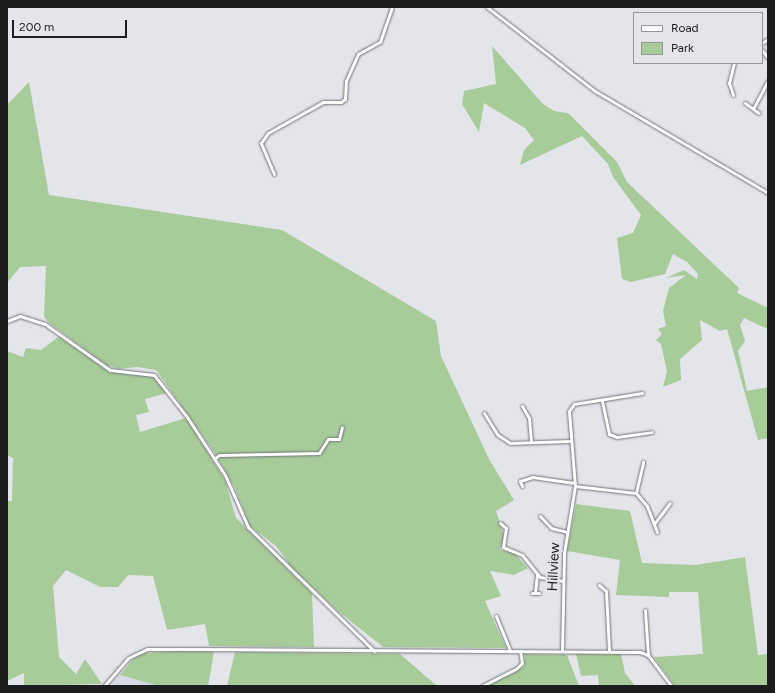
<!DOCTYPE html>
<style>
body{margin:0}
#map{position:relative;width:775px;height:693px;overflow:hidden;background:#e4e5eb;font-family:Figtree,sans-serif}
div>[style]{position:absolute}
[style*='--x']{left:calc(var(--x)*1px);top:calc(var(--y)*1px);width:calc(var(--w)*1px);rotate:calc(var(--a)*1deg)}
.built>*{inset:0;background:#d8d9e7}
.green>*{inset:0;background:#a7cb99}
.roads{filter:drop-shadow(0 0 1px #717278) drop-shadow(0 0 1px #717278)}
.minor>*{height:3px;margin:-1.5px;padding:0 1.5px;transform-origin:1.5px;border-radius:1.5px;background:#fff}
span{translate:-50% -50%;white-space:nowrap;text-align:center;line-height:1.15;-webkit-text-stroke:4px #e4e5eb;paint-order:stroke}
.street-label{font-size:14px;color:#1c1d1f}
.frame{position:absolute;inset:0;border:8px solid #1c1d1f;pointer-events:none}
.legend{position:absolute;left:633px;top:12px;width:130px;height:52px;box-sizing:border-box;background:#e4e5eb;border:1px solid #949599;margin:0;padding:5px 7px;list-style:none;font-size:12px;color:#1c1d1f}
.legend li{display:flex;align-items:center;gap:8px;height:20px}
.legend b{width:20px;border:1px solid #949599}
.scale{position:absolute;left:12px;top:20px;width:115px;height:18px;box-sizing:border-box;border:2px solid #1c1d1f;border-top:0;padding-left:5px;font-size:12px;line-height:14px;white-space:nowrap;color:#1c1d1f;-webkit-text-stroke:3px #e4e5eb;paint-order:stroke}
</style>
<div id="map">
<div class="built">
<i style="clip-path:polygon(120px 675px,159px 686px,110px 686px)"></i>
</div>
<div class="green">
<i style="clip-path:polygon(492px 46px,543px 104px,554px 111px,568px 113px,617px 162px,627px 182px,739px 288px,737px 293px,768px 308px,768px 329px,744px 318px,740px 325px,745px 341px,738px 351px,747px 391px,768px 387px,768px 438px,758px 440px,727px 329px,720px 331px,700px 320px,702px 340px,680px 359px,681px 380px,663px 387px,667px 371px,661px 344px,656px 340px,662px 334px,658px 329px,666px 326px,663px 311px,669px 288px,686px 275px,666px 278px,684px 270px,697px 279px,698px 274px,687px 262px,673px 254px,665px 274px,631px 282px,622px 279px,617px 238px,633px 233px,641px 215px,613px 177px,608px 164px,582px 136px,520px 165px,524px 150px,534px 140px,525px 128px,484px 103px,479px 132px,462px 104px,464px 91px,496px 84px)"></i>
<i style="clip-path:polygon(29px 82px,49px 195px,282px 230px,436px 321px,441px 356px,489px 459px,514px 500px,496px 511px,504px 536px,500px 550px,514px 553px,528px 568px,514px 575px,490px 571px,501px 596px,485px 601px,506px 648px,383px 647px,338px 611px,292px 568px,276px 546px,250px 526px,235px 488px,215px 453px,156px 370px,137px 367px,119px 369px,106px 365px,48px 322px,44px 316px,46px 266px,20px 267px,7px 283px,7px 105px)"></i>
<i style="clip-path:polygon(61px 335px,111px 372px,153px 375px,167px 393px,145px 399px,149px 412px,136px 415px,140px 432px,186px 418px,225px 480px,236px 518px,312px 593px,314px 647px,209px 646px,205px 624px,167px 630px,153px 576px,128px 575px,118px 587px,100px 587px,66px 570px,53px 586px,59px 657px,76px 674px,85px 659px,102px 684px,24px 686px,24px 673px,7px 681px,7px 501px,12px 501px,13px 458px,7px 455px,7px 351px,23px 357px,26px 348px,41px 350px)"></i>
<i style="clip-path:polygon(576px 504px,630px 511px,642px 563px,696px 565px,745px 557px,758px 655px,768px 654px,768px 686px,675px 686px,654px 657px,703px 654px,698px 592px,669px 592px,669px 597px,616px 595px,620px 560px,567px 551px)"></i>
<i style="clip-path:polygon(177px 651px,214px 652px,208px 686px,159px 686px,120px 675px,134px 658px,145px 653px)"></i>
<i style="clip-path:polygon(235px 652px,400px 654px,437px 686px,227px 686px)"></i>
<i style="clip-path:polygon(525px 654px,567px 655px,579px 686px,483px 686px,524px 667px)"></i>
<i style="clip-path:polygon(576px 654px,621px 654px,625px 673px,635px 686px,599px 686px,598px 675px,581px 676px)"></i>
</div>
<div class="roads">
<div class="minor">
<i style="--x:487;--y:7;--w:137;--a:37.9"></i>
<i style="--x:595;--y:91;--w:201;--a:30.5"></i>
<i style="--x:762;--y:43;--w:7;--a:-34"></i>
<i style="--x:762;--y:50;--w:10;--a:53"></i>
<i style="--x:733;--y:95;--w:13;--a:-108"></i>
<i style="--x:729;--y:83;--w:21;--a:-76"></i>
<i style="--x:745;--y:103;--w:17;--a:36"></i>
<i style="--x:754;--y:107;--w:30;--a:-62"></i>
<i style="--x:274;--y:174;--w:34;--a:-113"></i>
<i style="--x:261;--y:143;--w:12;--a:-55"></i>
<i style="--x:268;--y:133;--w:63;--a:-29.4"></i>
<i style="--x:323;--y:102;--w:18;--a:0"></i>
<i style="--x:341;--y:102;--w:5;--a:-37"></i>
<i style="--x:345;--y:99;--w:18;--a:-87"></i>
<i style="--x:346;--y:81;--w:30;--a:-66"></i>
<i style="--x:358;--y:54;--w:25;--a:-29"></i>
<i style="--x:380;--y:42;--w:37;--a:-71"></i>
<i style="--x:7;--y:321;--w:14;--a:-21"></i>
<i style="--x:20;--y:316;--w:26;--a:18"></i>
<i style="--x:45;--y:324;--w:80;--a:35.3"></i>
<i style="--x:110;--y:370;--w:44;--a:6.5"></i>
<i style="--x:154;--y:375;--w:53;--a:51.8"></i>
<i style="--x:187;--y:417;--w:69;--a:56.8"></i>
<i style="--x:225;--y:475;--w:57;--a:66.1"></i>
<i style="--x:248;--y:527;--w:177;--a:44.5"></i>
<i style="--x:602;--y:401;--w:34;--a:78"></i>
<i style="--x:609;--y:434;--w:9;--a:21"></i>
<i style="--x:617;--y:437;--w:35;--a:-8"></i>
<i style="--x:522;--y:406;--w:14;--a:60"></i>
<i style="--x:529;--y:418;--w:22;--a:85"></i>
<i style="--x:484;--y:413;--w:26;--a:58"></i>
<i style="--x:498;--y:435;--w:14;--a:34"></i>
<i style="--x:510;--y:443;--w:61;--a:-1.9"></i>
<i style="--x:214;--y:459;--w:6;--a:-39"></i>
<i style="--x:219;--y:455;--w:100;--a:-1.1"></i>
<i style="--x:319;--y:453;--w:17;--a:-57"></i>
<i style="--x:328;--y:439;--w:11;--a:0"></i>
<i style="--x:339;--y:439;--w:12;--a:-76"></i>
<i style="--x:522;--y:486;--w:5;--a:-112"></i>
<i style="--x:520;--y:481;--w:13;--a:-18"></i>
<i style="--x:532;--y:477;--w:43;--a:7.9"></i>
<i style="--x:575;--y:486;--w:61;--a:6.5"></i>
<i style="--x:636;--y:493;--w:17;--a:50"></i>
<i style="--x:647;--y:506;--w:28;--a:69"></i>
<i style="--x:636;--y:493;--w:32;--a:-77"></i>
<i style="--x:540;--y:516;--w:16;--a:47"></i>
<i style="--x:551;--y:528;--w:16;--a:14"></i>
<i style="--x:500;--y:523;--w:8;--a:40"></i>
<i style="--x:506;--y:528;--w:19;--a:99"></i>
<i style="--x:503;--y:547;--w:21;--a:23"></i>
<i style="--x:522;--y:555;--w:28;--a:51"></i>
<i style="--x:540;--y:577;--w:23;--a:10"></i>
<i style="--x:654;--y:524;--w:26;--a:-53"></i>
<i style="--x:599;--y:585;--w:9;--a:41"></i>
<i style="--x:606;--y:591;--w:60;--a:87.1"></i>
<i style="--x:532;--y:593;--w:7;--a:0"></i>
<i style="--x:535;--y:593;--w:18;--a:-84"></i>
<i style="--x:645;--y:610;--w:45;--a:86.2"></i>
<i style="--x:496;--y:616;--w:38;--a:68"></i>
<i style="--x:562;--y:651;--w:98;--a:-88.8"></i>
<i style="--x:564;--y:553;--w:68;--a:-80.7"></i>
<i style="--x:575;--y:486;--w:75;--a:-94.6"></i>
<i style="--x:569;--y:411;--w:9;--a:-54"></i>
<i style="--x:574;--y:404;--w:69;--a:-9.2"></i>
<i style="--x:104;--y:686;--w:37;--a:-49"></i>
<i style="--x:128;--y:658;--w:21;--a:-25"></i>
<i style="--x:147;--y:649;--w:54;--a:0"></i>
<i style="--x:201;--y:649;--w:439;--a:0.4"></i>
<i style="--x:640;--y:652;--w:9;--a:21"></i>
<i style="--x:648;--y:655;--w:39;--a:53"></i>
<i style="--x:482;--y:686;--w:39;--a:-27"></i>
<i style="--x:517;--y:668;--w:7;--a:-45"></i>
<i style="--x:522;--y:663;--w:12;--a:-99"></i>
</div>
</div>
<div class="street-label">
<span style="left:554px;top:567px;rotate:-87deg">Hillview</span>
</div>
<div class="frame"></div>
<ul class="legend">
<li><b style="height:5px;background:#fff"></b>Road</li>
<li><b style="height:11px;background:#a7cb99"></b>Park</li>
</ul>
<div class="scale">200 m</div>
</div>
